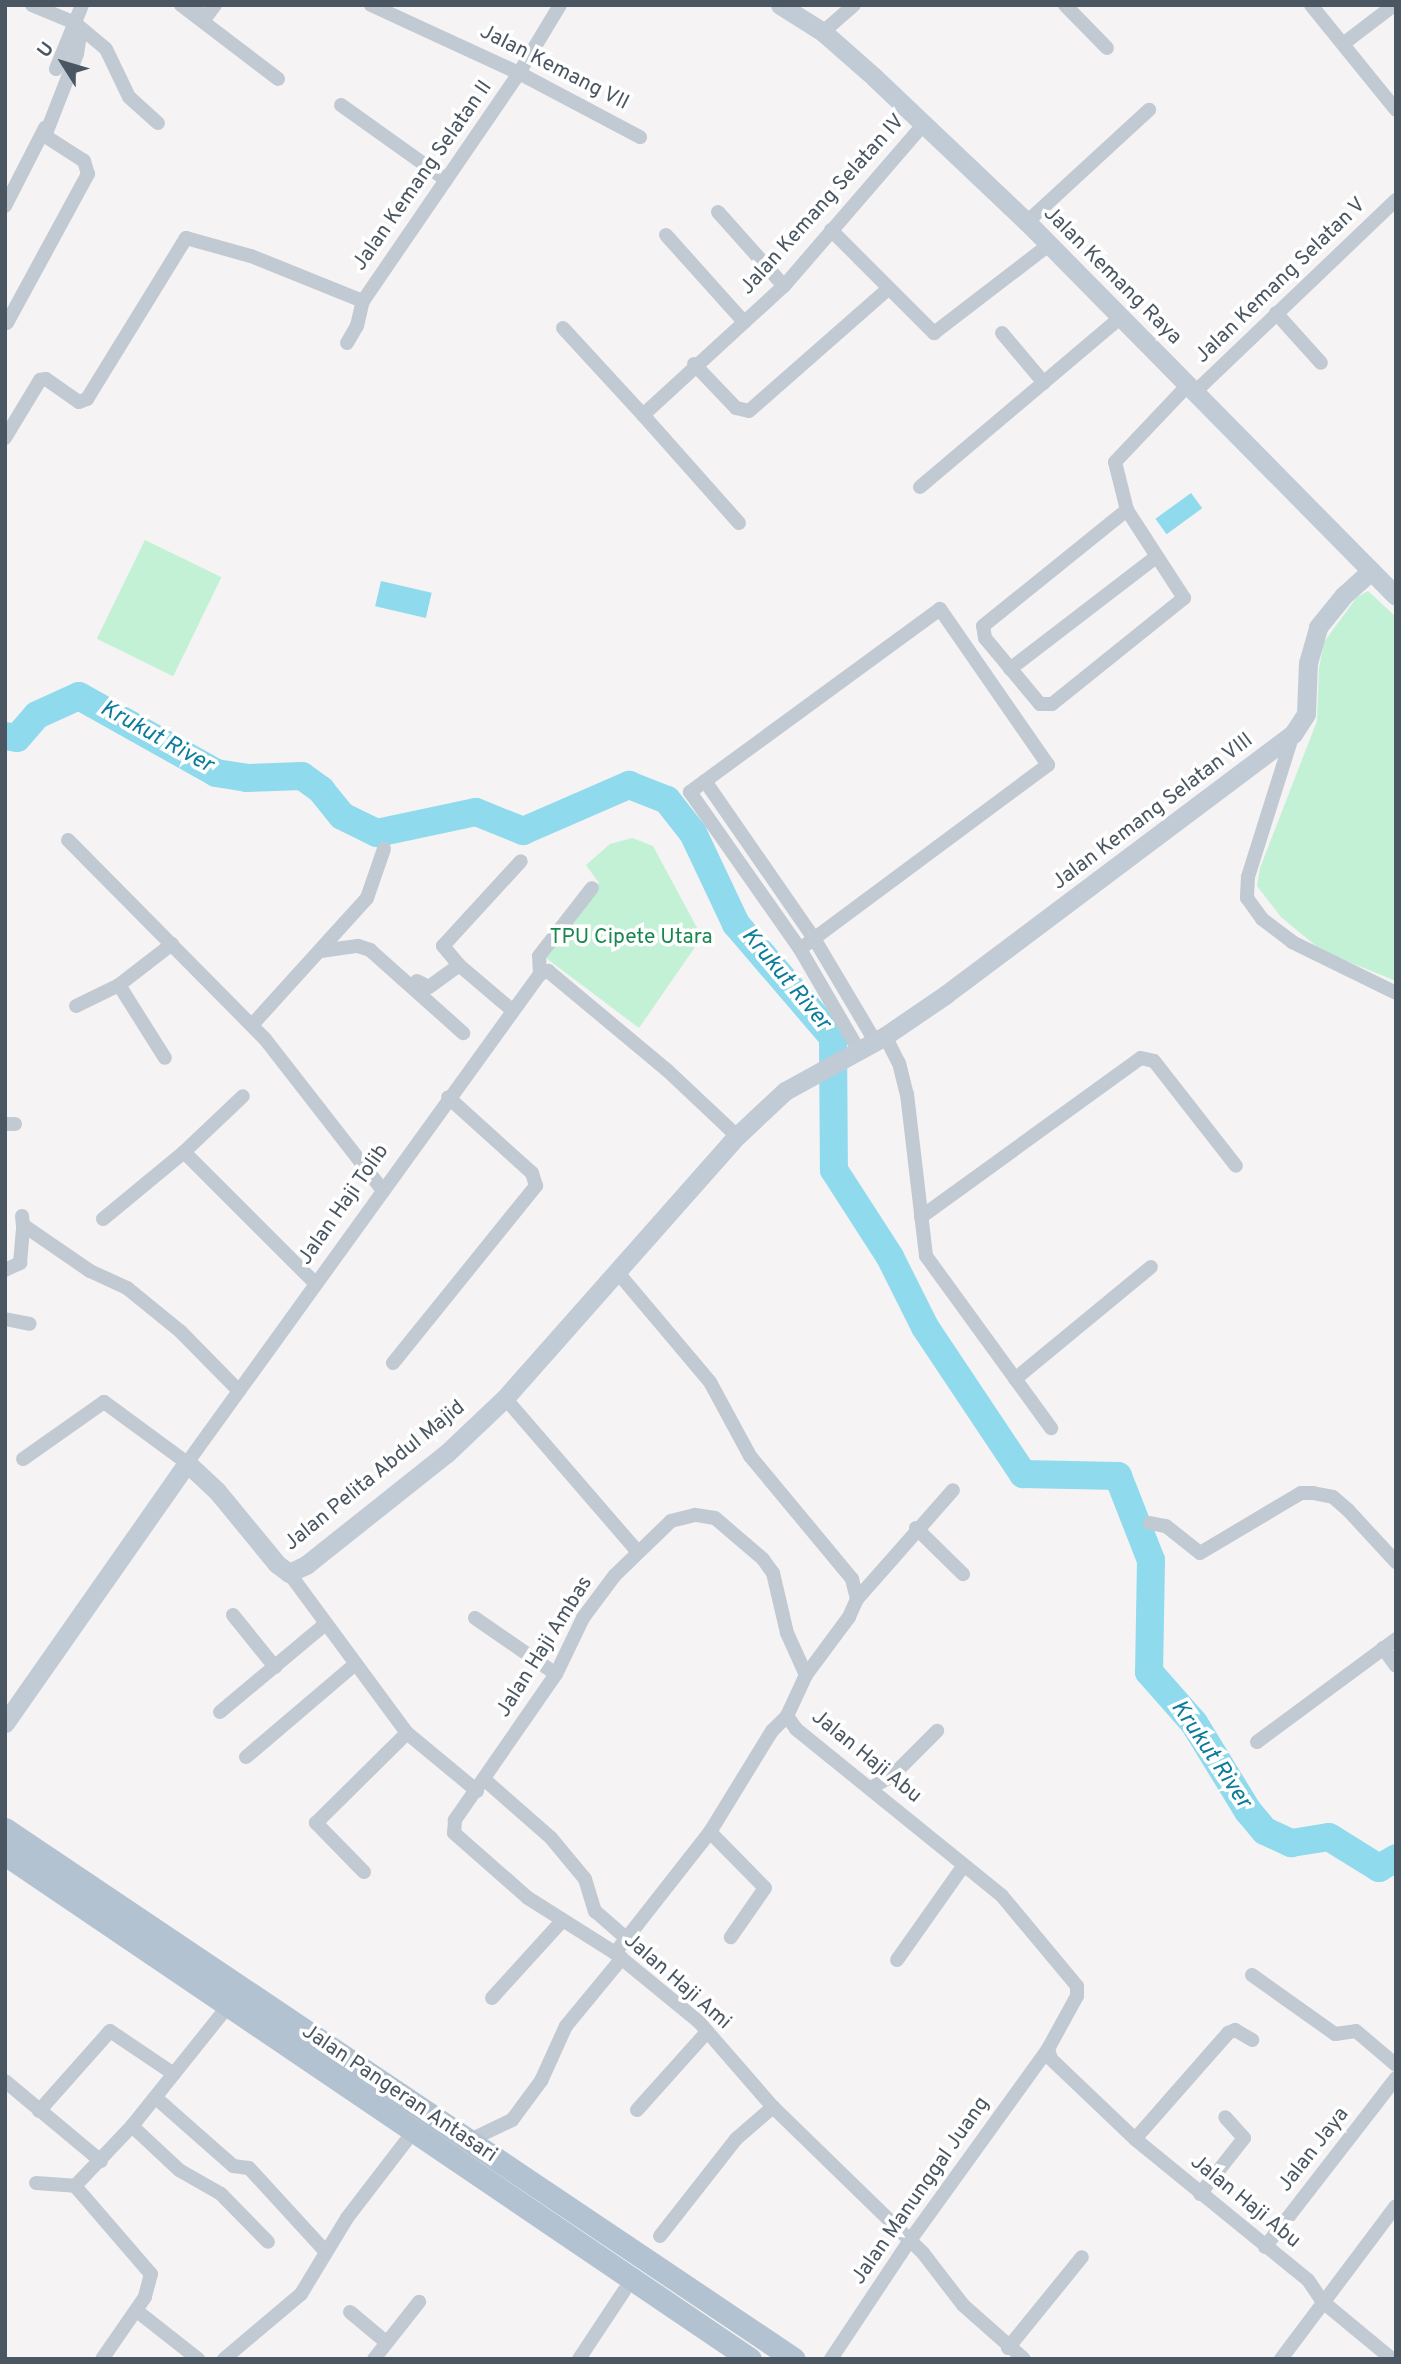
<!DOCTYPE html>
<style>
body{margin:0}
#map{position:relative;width:1401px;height:2364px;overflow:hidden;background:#f5f3f3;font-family:Overpass,sans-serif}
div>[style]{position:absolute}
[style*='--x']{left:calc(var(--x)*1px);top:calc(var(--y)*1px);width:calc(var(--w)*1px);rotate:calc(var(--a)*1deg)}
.green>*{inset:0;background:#c3f1d5;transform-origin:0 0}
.water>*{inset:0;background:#90daee;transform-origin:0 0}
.river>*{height:28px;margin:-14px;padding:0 14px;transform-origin:14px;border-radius:14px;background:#90daee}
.street>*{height:14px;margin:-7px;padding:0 7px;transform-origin:7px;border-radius:7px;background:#c1cad2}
.secondary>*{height:19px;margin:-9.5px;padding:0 9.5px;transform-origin:9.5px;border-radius:9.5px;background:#c1cbd6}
.primary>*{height:23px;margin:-11.5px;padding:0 11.5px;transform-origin:11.5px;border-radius:11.5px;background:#b3c2d1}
span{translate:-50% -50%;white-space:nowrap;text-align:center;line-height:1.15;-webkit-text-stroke:7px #fff;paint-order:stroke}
.street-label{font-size:21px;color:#4a5661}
.park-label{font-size:21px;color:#17864f}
.water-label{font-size:23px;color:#0c7c9b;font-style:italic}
.frame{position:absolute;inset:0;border:7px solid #4a5661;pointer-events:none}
.north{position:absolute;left:28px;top:28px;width:70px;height:70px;-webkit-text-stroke:5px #fff;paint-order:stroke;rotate:307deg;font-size:19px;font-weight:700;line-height:28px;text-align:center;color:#4a5661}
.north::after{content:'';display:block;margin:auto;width:24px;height:32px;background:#4a5661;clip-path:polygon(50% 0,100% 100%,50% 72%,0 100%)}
</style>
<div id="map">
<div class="green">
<i style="left:145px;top:540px;width:85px;height:110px;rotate:26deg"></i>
<i style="clip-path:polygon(1368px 591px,1396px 617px,1396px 981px,1322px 951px,1281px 917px,1257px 886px,1260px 868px,1317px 721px,1319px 668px,1324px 642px,1357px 597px)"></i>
<i style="clip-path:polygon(632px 838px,653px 846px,702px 937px,639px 1028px,546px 958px,599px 883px,586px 865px,610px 844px)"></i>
</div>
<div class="water">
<i style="left:1191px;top:493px;width:19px;height:44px;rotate:54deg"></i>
<i style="left:381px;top:581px;width:52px;height:26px;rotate:13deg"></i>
</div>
<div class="river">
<i style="--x:5;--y:736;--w:12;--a:9"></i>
<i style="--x:17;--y:738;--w:30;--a:-49"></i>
<i style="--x:37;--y:715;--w:46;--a:-24.3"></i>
<i style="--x:79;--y:696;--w:157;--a:29.3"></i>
<i style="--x:216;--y:773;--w:30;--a:9"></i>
<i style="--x:246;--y:778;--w:56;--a:-2"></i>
<i style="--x:302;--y:776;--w:24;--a:36"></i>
<i style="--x:321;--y:790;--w:33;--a:51"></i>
<i style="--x:342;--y:816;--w:39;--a:26"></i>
<i style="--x:377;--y:833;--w:101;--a:-12"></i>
<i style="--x:476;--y:812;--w:51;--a:22"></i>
<i style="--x:523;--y:831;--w:116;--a:-23.5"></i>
<i style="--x:629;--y:785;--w:41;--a:21.5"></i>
<i style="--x:667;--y:800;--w:42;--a:51.8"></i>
<i style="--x:693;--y:833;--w:101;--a:64.7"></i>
<i style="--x:736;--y:924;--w:149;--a:49.4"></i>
<i style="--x:833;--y:1037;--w:133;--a:89.6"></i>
<i style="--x:834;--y:1170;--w:103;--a:57.2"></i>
<i style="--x:890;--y:1257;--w:78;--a:63.4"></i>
<i style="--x:925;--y:1327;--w:177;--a:56.3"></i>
<i style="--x:1023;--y:1474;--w:95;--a:1.2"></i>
<i style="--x:1118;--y:1476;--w:90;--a:68.6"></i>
<i style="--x:1151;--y:1560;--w:112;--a:91"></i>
<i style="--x:1149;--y:1672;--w:68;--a:48.6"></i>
<i style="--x:1194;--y:1723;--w:103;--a:58.5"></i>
<i style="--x:1248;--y:1811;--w:26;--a:50"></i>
<i style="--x:1265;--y:1831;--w:29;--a:25"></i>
<i style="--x:1291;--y:1843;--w:38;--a:-9"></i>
<i style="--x:1329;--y:1837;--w:59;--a:31.8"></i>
<i style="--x:1379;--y:1868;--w:20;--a:-30"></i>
</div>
<div class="street">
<i style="--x:32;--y:5;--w:47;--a:22.7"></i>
<i style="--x:75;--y:23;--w:40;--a:40"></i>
<i style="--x:106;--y:49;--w:53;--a:64.4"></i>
<i style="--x:129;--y:97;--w:39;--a:42"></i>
<i style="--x:181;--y:5;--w:122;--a:37.3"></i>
<i style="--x:371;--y:5;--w:163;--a:24.7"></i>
<i style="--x:519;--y:73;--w:137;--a:27.9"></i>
<i style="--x:1065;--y:5;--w:60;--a:45.7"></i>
<i style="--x:1311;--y:5;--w:135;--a:51"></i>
<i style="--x:194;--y:9;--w:14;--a:34"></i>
<i style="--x:206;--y:17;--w:15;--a:-53"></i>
<i style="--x:823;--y:32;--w:41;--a:-41.1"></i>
<i style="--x:1343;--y:44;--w:64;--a:-37.4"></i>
<i style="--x:56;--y:69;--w:69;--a:-67.9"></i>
<i style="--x:341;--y:105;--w:129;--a:35.5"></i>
<i style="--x:5;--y:206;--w:88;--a:-62.9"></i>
<i style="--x:718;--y:212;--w:99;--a:48.3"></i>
<i style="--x:1027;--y:222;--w:166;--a:-42.6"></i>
<i style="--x:831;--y:230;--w:146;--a:45"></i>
<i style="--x:934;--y:333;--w:146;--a:-37.5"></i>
<i style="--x:666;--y:235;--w:117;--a:48.1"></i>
<i style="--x:1276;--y:313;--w:67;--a:48"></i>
<i style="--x:7;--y:323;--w:170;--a:-61.5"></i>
<i style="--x:88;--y:174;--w:14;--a:-107"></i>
<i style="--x:84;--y:161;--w:46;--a:-147.3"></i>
<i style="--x:45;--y:136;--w:88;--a:-68.7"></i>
<i style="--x:77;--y:54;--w:26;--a:-81"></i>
<i style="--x:563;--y:328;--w:118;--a:47.4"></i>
<i style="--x:1002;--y:333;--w:65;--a:50"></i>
<i style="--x:347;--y:343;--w:20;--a:-60"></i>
<i style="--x:357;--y:326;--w:26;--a:-77"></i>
<i style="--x:363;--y:301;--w:276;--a:-55.6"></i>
<i style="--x:519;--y:73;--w:79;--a:-58.9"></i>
<i style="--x:694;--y:364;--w:61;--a:46.3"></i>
<i style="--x:736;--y:408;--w:13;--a:13"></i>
<i style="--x:749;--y:411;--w:185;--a:-41.3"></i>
<i style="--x:1196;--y:391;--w:277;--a:-43.7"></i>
<i style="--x:5;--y:438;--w:68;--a:-58.9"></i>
<i style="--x:40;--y:380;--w:6;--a:-9"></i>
<i style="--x:46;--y:379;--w:40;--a:34.9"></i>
<i style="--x:79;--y:402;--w:9;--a:-21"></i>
<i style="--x:87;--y:399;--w:189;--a:-58.4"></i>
<i style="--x:186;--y:238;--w:67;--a:15.5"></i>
<i style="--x:251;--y:256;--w:121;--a:21.9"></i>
<i style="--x:920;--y:487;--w:265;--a:-40.2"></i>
<i style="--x:1127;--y:510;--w:105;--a:57.1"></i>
<i style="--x:1184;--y:598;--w:169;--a:141.2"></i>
<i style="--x:1052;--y:704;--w:12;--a:180"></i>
<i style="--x:1040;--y:704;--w:86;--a:-129.8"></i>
<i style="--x:985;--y:638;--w:12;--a:-99"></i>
<i style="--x:983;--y:626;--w:185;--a:-38.9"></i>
<i style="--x:1127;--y:510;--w:49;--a:-104"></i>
<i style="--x:1115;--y:462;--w:108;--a:-46.5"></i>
<i style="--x:739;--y:523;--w:144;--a:-131.6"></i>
<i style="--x:643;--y:415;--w:191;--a:-42.5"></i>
<i style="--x:784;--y:286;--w:214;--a:-49.2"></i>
<i style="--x:1010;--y:669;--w:185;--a:-37.5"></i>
<i style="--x:1293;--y:734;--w:150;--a:107.5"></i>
<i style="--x:1248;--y:877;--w:21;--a:93"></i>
<i style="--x:1247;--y:898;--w:26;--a:54"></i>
<i style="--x:1262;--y:919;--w:38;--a:37"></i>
<i style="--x:1292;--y:942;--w:116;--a:26.1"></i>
<i style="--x:705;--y:781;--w:193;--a:55.3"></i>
<i style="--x:815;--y:940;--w:117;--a:59.3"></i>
<i style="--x:68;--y:840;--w:280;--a:45.3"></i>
<i style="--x:265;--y:1039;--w:189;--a:52.1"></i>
<i style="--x:800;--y:949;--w:309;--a:-36.6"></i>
<i style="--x:1048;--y:765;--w:190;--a:-124.7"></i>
<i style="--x:940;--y:609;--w:310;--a:143.8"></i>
<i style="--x:690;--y:792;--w:192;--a:55"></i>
<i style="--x:800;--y:949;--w:116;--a:59.9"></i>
<i style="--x:321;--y:951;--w:37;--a:-8"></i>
<i style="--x:358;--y:946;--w:13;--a:18"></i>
<i style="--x:370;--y:950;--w:125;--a:41.7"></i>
<i style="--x:540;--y:974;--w:9;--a:-21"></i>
<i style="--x:548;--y:971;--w:156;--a:39.8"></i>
<i style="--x:668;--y:1071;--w:95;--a:43.3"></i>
<i style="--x:540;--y:974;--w:18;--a:-93"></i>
<i style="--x:539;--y:956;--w:86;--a:-52.1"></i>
<i style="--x:417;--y:981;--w:13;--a:27"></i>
<i style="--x:429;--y:987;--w:37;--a:-36"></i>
<i style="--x:119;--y:985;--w:86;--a:57.8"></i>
<i style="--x:76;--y:1006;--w:48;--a:-26"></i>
<i style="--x:119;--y:985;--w:67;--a:-37.7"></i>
<i style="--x:512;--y:1010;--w:70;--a:-139.7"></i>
<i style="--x:459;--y:965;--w:25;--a:-130"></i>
<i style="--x:443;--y:946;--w:115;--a:-47.5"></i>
<i style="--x:252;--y:1025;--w:171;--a:-47.8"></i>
<i style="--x:367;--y:898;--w:52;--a:-70.9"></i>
<i style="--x:885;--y:1036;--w:30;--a:63"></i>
<i style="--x:899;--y:1063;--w:32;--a:76"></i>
<i style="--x:907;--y:1094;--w:163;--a:83.3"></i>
<i style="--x:926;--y:1256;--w:213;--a:54"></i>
<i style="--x:5;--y:1124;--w:10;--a:0"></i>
<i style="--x:184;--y:1152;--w:81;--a:-43.5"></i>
<i style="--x:22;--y:1216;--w:9;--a:84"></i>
<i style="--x:23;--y:1225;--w:81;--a:34.5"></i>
<i style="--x:90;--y:1271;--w:41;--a:24.7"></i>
<i style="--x:127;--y:1288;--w:68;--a:39.1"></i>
<i style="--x:180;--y:1331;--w:84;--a:45.5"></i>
<i style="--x:921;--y:1217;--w:271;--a:-35.9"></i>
<i style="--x:1141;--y:1058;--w:13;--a:13"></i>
<i style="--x:1154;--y:1061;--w:133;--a:52"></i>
<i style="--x:103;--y:1219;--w:105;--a:-39.6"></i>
<i style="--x:184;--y:1152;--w:185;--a:45"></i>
<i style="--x:5;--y:1270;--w:17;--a:-25"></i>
<i style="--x:20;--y:1263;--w:38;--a:-85"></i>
<i style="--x:619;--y:1274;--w:141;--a:49.9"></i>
<i style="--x:710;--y:1382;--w:84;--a:61.6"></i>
<i style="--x:750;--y:1456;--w:160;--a:50.3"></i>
<i style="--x:852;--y:1579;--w:21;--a:76"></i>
<i style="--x:857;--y:1599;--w:20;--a:114"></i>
<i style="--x:849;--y:1617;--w:72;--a:126.6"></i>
<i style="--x:806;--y:1675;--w:45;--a:114.9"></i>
<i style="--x:787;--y:1716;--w:16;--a:55"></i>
<i style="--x:796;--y:1729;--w:265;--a:39"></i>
<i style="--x:1002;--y:1896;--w:117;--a:50.2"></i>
<i style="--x:1077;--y:1986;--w:10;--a:90"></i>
<i style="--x:1077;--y:1996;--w:60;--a:118.7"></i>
<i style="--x:1048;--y:2049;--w:236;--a:125.8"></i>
<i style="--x:910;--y:2240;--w:143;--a:123.6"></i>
<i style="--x:5;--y:1319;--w:25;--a:11"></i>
<i style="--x:393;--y:1363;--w:228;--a:-51.1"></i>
<i style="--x:536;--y:1186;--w:14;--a:-107"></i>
<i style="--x:532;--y:1173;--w:113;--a:-137.9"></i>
<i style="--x:1015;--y:1379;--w:176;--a:-39.5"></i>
<i style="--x:505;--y:1398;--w:203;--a:49.2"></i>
<i style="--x:23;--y:1459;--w:99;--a:-35.1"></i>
<i style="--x:104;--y:1402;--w:103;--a:36.3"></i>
<i style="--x:187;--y:1463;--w:603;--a:-54.18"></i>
<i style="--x:1150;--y:1523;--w:16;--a:11"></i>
<i style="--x:1166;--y:1526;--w:43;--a:38.5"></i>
<i style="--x:1200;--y:1553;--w:117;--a:-30.7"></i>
<i style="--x:1301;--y:1493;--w:12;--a:0"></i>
<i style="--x:1313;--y:1493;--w:20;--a:11"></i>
<i style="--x:1333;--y:1497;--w:20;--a:41"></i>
<i style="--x:1348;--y:1510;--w:71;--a:47.3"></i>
<i style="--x:916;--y:1528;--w:66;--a:44.4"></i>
<i style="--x:289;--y:1573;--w:199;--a:53.6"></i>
<i style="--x:407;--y:1733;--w:91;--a:39.6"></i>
<i style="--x:857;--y:1599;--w:145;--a:-48.6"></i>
<i style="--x:233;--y:1615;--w:67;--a:51.1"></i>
<i style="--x:475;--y:1618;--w:98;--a:34.7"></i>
<i style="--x:1383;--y:1648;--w:22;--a:54"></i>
<i style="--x:806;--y:1675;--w:46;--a:-114.3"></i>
<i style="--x:787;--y:1633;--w:62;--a:-103.1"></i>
<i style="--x:773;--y:1573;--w:17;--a:-126"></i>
<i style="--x:763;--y:1559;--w:63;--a:-139.5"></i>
<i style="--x:715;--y:1518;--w:20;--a:-171"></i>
<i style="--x:695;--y:1515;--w:25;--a:166"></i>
<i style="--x:671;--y:1521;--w:78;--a:136"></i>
<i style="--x:615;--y:1575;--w:54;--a:126.7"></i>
<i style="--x:583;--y:1618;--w:62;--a:115.7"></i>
<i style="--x:556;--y:1674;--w:178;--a:124.7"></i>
<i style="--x:455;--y:1820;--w:13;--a:94"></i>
<i style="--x:454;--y:1833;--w:98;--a:41.3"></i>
<i style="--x:528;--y:1898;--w:103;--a:32.3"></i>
<i style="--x:615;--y:1953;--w:109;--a:39.4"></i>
<i style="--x:699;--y:2022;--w:113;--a:49"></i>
<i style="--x:773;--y:2107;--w:209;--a:44.2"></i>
<i style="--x:923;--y:2253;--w:66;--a:52.4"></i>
<i style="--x:963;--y:2305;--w:81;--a:41.5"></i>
<i style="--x:220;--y:1712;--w:136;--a:-39.9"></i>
<i style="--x:1257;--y:1742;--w:173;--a:-36.5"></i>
<i style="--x:246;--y:1757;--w:142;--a:-40.4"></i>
<i style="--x:485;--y:1780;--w:88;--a:41.3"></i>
<i style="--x:551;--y:1838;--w:53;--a:50.3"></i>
<i style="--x:585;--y:1879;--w:34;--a:73"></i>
<i style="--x:595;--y:1911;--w:43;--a:41.2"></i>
<i style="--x:871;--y:1788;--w:24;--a:-30"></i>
<i style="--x:892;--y:1776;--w:64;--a:-45"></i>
<i style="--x:710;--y:1832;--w:78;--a:45.5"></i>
<i style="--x:765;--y:1888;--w:60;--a:124.8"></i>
<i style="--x:364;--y:1872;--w:69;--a:-134.4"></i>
<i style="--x:316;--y:1823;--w:128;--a:-44.7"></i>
<i style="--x:615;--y:1953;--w:154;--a:-51.9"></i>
<i style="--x:710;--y:1832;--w:119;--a:-58.5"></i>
<i style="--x:772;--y:1731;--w:21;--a:-45"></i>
<i style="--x:897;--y:1960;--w:116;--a:-54.8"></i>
<i style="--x:1252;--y:1975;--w:102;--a:35.4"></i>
<i style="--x:1335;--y:2034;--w:21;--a:-8"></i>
<i style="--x:1356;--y:2031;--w:52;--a:40.4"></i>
<i style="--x:492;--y:1998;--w:104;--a:-47.7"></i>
<i style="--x:1048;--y:2049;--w:10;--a:73"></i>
<i style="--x:1051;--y:2059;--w:116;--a:43.6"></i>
<i style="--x:1135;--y:2139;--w:223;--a:39.2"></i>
<i style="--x:1308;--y:2280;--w:27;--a:56"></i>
<i style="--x:1323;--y:2302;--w:89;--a:39.6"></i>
<i style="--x:5;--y:2081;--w:125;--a:39.8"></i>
<i style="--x:156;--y:2098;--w:103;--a:41.4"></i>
<i style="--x:233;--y:2166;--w:16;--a:7"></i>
<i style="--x:249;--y:2168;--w:114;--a:47.5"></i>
<i style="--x:637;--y:2110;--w:105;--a:-48.1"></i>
<i style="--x:39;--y:2111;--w:107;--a:-48.4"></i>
<i style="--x:110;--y:2031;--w:77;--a:33.9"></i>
<i style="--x:132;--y:2126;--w:64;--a:43.1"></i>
<i style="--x:179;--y:2170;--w:48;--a:29.7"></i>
<i style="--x:221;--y:2194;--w:67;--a:45.6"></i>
<i style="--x:1135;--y:2139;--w:141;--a:-48.7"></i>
<i style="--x:1228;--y:2033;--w:8;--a:-23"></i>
<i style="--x:1235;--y:2030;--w:20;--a:30"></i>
<i style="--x:468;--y:2141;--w:49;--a:-25.5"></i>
<i style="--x:512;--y:2120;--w:49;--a:-53.4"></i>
<i style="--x:541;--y:2081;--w:60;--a:-65.6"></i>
<i style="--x:566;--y:2026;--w:88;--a:-50.5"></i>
<i style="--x:36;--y:2183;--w:39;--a:4"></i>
<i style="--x:75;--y:2186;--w:116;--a:49.2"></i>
<i style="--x:151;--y:2274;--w:24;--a:105"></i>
<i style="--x:145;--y:2297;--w:75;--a:124.7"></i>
<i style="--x:75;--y:2186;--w:83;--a:-46.5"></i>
<i style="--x:132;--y:2126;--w:142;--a:-51.3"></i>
<i style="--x:1200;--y:2194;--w:71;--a:-51.8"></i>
<i style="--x:1244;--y:2138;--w:28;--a:-132"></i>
<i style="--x:660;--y:2236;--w:123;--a:-51.9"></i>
<i style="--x:736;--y:2139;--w:49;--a:-40.9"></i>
<i style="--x:1265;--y:2247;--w:214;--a:-52.2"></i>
<i style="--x:137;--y:2311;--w:78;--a:38.2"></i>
<i style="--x:350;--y:2312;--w:47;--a:39.8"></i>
<i style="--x:1008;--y:2348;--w:117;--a:-50.9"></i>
<i style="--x:224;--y:2359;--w:101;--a:-40.2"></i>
<i style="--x:301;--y:2294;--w:89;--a:-58.8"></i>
<i style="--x:347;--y:2218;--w:97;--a:-52.5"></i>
<i style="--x:374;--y:2359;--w:73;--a:-51.7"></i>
<i style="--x:579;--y:2359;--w:82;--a:-56.5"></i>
<i style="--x:1281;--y:2359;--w:191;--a:-53.1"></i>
</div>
<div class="secondary">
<i style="--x:780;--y:5;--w:51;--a:32.1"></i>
<i style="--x:823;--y:32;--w:68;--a:41.4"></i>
<i style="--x:874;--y:77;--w:211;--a:43.5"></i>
<i style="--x:1027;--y:222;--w:525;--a:45.39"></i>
<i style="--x:5;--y:1723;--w:317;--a:-55"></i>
<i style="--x:187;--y:1463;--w:41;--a:43"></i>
<i style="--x:217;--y:1491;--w:94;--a:50.6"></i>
<i style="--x:277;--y:1564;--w:15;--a:37"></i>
<i style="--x:289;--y:1573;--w:19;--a:-25"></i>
<i style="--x:306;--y:1565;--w:180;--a:-38.5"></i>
<i style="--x:447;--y:1453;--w:80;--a:-43.5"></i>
<i style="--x:505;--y:1398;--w:350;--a:-48.5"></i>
<i style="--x:737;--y:1136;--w:66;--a:-43.2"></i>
<i style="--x:785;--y:1091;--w:114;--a:-28.8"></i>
<i style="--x:885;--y:1036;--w:73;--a:-34.3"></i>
<i style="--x:945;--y:995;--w:435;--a:-36.9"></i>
<i style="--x:1293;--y:734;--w:24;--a:-57"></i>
<i style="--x:1306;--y:714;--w:51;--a:-87.8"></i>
<i style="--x:1308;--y:663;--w:37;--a:-74"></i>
<i style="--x:1318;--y:627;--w:40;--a:-51"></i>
<i style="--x:1343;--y:596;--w:38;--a:-42"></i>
</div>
<div class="primary">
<i style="--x:5;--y:1829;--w:950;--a:33.89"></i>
<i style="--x:5;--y:1854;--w:900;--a:34.13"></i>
</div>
<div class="street-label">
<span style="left:554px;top:68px;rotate:27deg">Jalan Kemang VII</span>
<span style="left:423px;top:176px;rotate:-55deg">Jalan Kemang Selatan II</span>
<span style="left:823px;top:205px;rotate:-48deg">Jalan Kemang Selatan IV</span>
<span style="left:1112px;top:276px;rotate:45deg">Jalan Kemang Raya</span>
<span style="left:1281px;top:281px;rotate:-44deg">Jalan Kemang Selatan V</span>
<span style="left:1153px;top:812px;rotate:-37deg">Jalan Kemang Selatan VIII</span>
<span style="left:344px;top:1205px;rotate:-55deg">Jalan Haji Tolib</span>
<span style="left:375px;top:1476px;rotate:-39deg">Jalan Pelita Abdul Majid</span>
<span style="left:545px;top:1647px;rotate:-58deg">Jalan Haji Ambas</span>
<span style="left:866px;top:1757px;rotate:39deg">Jalan Haji Abu</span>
<span style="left:677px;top:1982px;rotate:41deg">Jalan Haji Ami</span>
<span style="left:399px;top:2094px;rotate:34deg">Jalan Pangeran Antasari</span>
<span style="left:1314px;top:2150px;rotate:-52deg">Jalan Jaya</span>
<span style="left:921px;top:2191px;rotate:-55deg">Jalan Manunggal Juang</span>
<span style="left:1245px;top:2202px;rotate:39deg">Jalan Haji Abu</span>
</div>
<div class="park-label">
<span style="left:631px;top:938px">TPU Cipete Utara</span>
</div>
<div class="water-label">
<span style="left:156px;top:738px;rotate:29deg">Krukut River</span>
<span style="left:785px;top:980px;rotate:50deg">Krukut River</span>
<span style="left:1210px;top:1755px;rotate:56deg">Krukut River</span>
</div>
<div class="frame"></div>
<div class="north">U</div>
</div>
